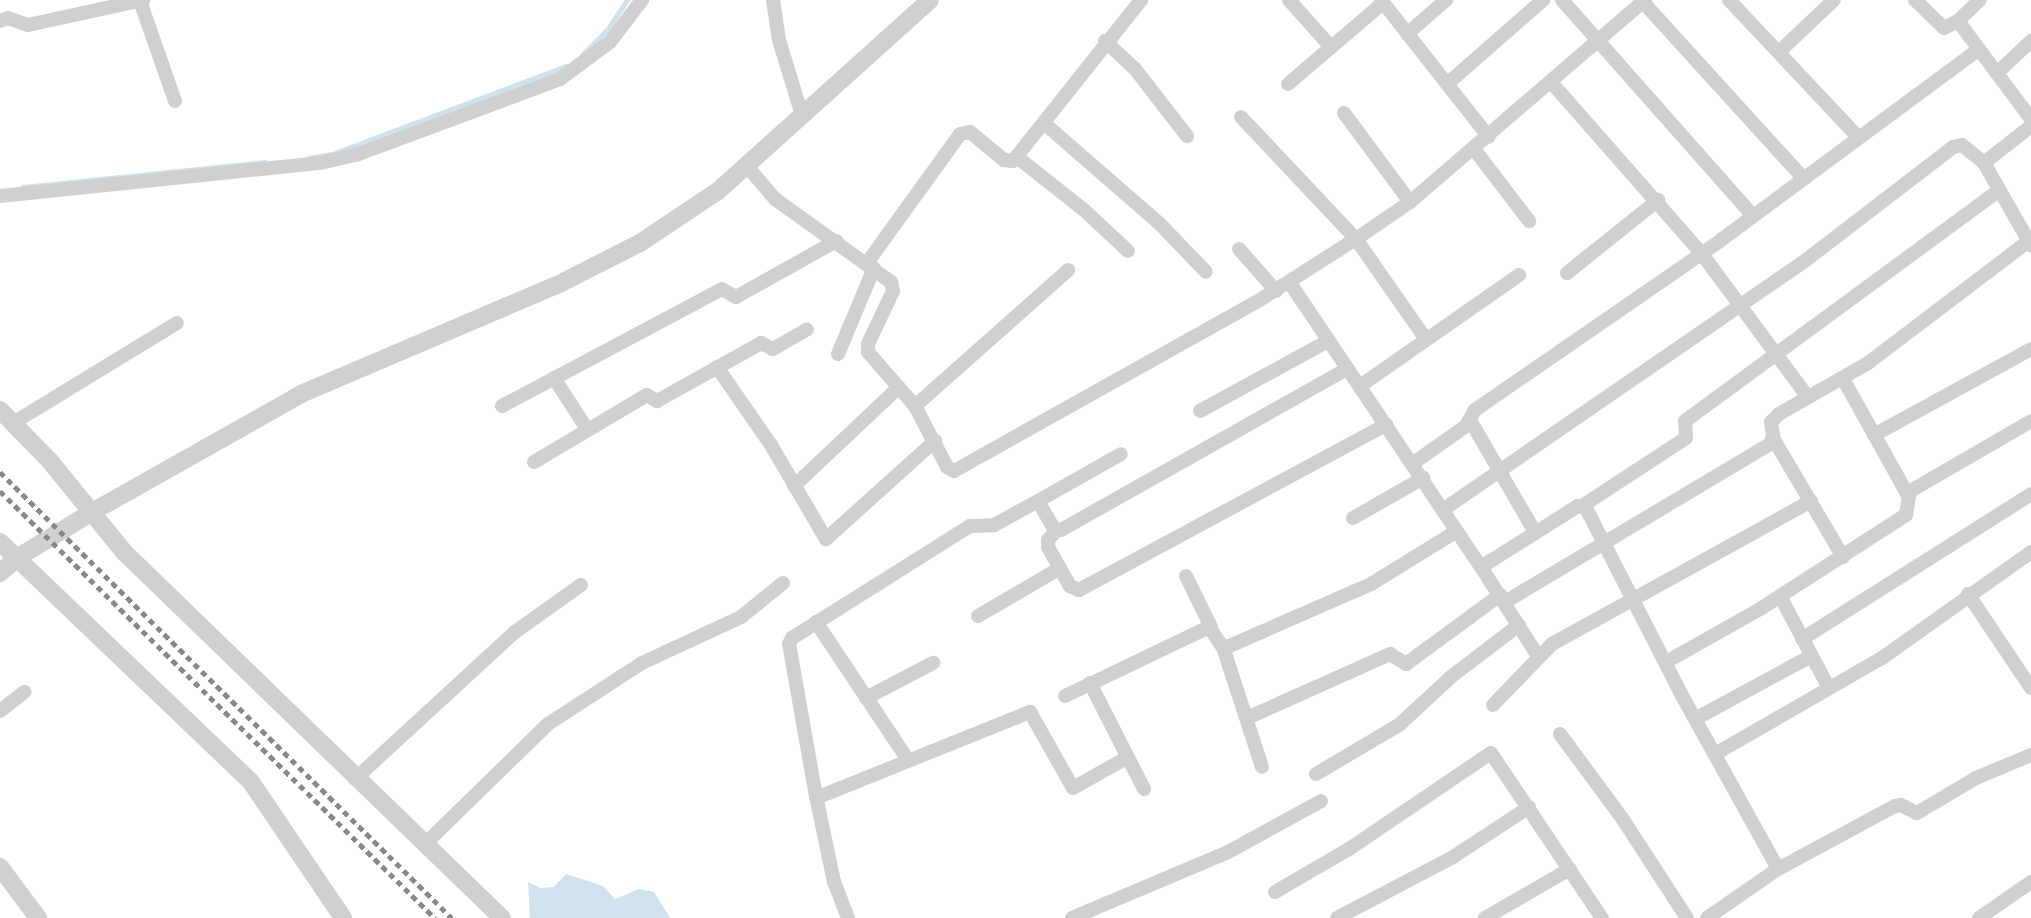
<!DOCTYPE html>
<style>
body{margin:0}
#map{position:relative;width:2031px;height:918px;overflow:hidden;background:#fff;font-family:Barlow,sans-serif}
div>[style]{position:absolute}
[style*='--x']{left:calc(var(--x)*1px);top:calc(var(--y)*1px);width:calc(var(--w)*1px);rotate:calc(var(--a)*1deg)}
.water>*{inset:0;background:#cfe2ee}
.stream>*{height:4.5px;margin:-2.25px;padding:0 2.25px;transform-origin:2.25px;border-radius:2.25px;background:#cfe2ee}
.minor>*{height:14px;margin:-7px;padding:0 7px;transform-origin:7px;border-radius:7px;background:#d0d0d0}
.tertiary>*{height:18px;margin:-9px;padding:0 9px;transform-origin:9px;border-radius:9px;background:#d0d0d0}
.rail>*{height:4.5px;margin-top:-2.25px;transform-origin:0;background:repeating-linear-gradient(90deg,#888 0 6px,transparent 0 10.5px)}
span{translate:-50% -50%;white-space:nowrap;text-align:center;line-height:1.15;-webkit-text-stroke:6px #fff;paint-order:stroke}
</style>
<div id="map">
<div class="water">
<i style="clip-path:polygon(566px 874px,603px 886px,615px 899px,639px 889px,654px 892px,670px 918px,530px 918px,528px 882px,541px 888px,554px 887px)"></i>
</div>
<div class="stream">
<i style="--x:581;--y:56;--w:38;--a:-45"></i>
<i style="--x:608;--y:29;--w:35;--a:-57"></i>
<i style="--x:309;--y:158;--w:23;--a:-10"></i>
<i style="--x:332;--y:154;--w:250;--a:-20.6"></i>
<i style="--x:23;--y:187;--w:243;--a:-5.9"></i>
</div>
<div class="minor">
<i style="--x:773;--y:0;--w:40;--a:81.5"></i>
<i style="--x:779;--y:40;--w:78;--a:73"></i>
<i style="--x:1289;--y:0;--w:63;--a:48.2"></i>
<i style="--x:1381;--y:0;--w:174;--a:51.8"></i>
<i style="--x:1562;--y:0;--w:288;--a:48.5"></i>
<i style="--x:1729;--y:0;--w:187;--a:46.7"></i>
<i style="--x:1915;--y:0;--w:40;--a:44"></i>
<i style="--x:1944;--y:28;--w:16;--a:-27"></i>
<i style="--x:1958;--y:21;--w:122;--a:53.3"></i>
<i style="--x:140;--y:1;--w:106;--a:70.7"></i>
<i style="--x:1643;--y:2;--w:236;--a:47.7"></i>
<i style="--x:0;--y:21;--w:9;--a:-21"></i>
<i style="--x:8;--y:18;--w:21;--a:19"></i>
<i style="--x:28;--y:25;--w:118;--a:-12.3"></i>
<i style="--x:1958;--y:21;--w:30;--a:-44"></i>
<i style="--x:1407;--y:34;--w:52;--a:-41.1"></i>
<i style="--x:1105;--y:41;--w:41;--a:43"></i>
<i style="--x:1135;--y:69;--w:85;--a:52.2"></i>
<i style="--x:1780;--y:51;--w:74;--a:-43.4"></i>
<i style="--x:1997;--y:73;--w:47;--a:-43.3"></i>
<i style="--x:1551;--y:82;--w:229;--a:48.7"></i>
<i style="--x:1702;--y:254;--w:178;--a:53.5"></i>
<i style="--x:1288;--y:84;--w:125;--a:-40.5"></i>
<i style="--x:1447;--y:84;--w:128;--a:-41.2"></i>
<i style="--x:1344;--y:113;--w:111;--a:53.4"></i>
<i style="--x:1241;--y:117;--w:168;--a:46.7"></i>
<i style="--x:1356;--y:239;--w:121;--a:55.1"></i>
<i style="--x:1045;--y:124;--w:152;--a:41"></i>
<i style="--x:1160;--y:224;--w:66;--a:46.2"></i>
<i style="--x:2031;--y:126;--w:60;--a:141.8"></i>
<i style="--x:1984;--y:163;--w:95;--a:60.2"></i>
<i style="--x:1474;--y:149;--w:91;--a:52.6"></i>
<i style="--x:1017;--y:157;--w:85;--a:38.3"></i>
<i style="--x:1084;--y:210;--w:60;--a:43"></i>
<i style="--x:746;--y:165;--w:45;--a:49.5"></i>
<i style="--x:775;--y:199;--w:143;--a:35.6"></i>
<i style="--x:891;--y:282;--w:9;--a:77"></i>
<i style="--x:893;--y:291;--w:59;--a:115.3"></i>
<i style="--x:868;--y:344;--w:8;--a:90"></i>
<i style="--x:868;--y:352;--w:72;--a:49"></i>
<i style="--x:915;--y:406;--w:69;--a:62.3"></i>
<i style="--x:947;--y:467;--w:8;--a:30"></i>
<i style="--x:954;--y:471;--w:345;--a:-29.2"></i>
<i style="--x:1255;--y:303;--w:120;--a:-32.4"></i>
<i style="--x:1356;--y:239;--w:65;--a:-34.4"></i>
<i style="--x:1410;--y:202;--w:310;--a:-40.7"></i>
<i style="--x:0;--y:196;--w:322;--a:-5.9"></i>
<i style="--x:320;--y:163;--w:37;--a:-13"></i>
<i style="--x:356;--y:155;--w:218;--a:-20.4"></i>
<i style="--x:560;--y:79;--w:62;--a:-36.5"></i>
<i style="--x:610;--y:42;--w:53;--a:-52.7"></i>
<i style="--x:1239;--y:249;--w:56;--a:48.6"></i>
<i style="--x:867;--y:263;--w:159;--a:-54.2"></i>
<i style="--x:960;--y:134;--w:10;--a:-11"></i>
<i style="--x:970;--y:132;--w:44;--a:39.5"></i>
<i style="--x:1004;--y:160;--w:9;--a:6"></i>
<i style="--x:1013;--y:161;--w:206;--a:-51.5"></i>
<i style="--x:1567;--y:273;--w:117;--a:-38.7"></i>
<i style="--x:1290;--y:283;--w:342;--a:56.1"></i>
<i style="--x:1481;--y:567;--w:115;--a:-32.2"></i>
<i style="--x:1578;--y:506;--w:8;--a:14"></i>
<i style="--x:1586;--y:508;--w:207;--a:62.9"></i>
<i style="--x:1680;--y:692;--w:202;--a:61"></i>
<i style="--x:1778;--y:869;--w:86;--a:145.4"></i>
<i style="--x:838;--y:354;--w:93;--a:-67.3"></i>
<i style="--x:717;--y:367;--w:95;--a:55.3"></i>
<i style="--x:771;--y:445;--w:109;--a:59.7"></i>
<i style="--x:826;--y:539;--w:147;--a:-42"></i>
<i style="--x:554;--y:378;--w:61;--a:57.1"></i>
<i style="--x:1360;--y:386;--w:194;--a:-34.9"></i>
<i style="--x:502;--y:406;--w:249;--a:-28"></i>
<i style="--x:722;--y:289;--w:16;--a:30"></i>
<i style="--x:736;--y:297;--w:115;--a:-29.2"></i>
<i style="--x:915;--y:406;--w:205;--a:-41.6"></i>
<i style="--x:1200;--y:411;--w:146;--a:-28.7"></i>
<i style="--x:1470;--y:420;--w:129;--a:59.9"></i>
<i style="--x:13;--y:423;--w:192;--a:-31.4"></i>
<i style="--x:1874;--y:435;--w:179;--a:-28.7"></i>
<i style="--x:1773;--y:438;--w:138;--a:59.5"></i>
<i style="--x:534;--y:462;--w:131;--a:-30.7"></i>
<i style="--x:647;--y:395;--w:12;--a:31"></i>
<i style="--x:657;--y:401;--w:119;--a:-29.1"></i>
<i style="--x:761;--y:343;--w:13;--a:27"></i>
<i style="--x:773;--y:349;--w:39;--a:-30"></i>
<i style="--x:1412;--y:464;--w:66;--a:-35.1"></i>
<i style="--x:1466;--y:426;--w:18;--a:-61"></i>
<i style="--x:1475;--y:410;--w:299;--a:-34.6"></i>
<i style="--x:1721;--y:240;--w:321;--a:-36.5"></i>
<i style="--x:794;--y:486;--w:144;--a:-43.3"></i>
<i style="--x:1907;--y:493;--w:143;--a:-30.1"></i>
<i style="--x:1038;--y:501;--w:95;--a:-29.5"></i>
<i style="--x:1582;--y:506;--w:124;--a:-33.2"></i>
<i style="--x:1686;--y:438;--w:17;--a:-93"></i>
<i style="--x:1685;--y:421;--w:390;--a:-36.3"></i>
<i style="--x:1444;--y:509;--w:439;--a:-34.5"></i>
<i style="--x:1806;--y:260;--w:185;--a:-37.5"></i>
<i style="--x:1953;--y:147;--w:9;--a:-13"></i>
<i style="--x:1962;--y:145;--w:28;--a:39"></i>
<i style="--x:1353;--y:518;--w:81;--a:-29.7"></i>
<i style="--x:1057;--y:530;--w:13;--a:132"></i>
<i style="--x:1048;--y:540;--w:7;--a:90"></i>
<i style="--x:1048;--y:547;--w:45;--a:60.6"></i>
<i style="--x:1070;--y:586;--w:10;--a:24"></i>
<i style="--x:1079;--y:590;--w:349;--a:-28.3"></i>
<i style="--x:1481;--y:567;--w:106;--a:57.4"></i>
<i style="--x:1186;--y:576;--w:57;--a:63.9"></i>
<i style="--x:1968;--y:594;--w:113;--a:56.2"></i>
<i style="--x:1780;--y:596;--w:104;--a:62"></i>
<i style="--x:1505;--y:602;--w:309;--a:-30.8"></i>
<i style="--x:1770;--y:444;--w:9;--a:-69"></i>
<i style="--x:1773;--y:436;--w:14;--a:-98"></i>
<i style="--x:1771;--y:422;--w:11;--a:-45"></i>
<i style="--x:1779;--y:414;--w:103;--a:-29.8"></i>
<i style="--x:1868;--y:363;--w:202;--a:-37.2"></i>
<i style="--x:978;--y:616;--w:95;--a:-30.3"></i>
<i style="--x:816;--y:622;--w:166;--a:56.3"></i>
<i style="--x:1802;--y:639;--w:271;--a:-32.3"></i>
<i style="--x:1223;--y:647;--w:126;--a:72"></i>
<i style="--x:1666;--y:662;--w:108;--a:-29.4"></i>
<i style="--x:1760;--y:609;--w:174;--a:-32.8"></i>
<i style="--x:1906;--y:515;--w:18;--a:-81"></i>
<i style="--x:1909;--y:497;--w:135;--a:-119.2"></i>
<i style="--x:1090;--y:683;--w:119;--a:63"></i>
<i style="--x:1065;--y:696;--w:160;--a:-25.6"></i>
<i style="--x:1209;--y:627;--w:23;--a:56"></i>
<i style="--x:1222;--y:646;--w:5;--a:11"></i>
<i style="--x:1227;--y:647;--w:157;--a:-23.6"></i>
<i style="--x:1371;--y:584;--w:101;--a:-31.6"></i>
<i style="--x:866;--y:698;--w:76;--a:-27.6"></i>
<i style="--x:1493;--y:705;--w:85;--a:-46"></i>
<i style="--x:1552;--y:644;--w:296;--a:-28.9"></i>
<i style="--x:0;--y:711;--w:31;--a:-38"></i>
<i style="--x:1247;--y:718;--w:157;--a:-24.1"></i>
<i style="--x:1390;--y:654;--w:19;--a:32"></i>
<i style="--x:1406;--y:664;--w:117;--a:-36.3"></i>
<i style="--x:1695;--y:719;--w:132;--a:-28.5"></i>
<i style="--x:1560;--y:734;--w:104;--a:53.6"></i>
<i style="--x:1622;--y:818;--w:119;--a:57"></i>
<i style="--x:1715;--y:754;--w:193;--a:-29.9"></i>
<i style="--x:1882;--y:658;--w:183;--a:-35.4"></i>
<i style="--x:1316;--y:774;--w:96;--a:-30.6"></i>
<i style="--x:1399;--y:725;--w:72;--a:-42.8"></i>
<i style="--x:1452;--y:676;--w:84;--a:-37.3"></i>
<i style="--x:355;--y:779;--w:217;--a:-42.6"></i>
<i style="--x:515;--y:632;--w:81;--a:-35.5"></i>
<i style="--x:816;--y:798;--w:231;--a:-21.9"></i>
<i style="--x:1030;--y:712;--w:87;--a:60.5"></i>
<i style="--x:1073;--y:788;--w:63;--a:-29.4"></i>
<i style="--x:425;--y:844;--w:172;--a:-44.3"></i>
<i style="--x:548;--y:724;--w:112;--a:-33"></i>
<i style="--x:642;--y:663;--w:109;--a:-24.9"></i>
<i style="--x:741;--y:617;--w:54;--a:-39"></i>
<i style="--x:1778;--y:869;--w:133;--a:-28.3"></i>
<i style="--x:1895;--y:806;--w:6;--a:-9"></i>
<i style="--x:1901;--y:805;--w:18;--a:27"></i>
<i style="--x:1917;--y:813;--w:69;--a:-30.7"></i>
<i style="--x:1976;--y:778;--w:60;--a:-22.7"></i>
<i style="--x:1275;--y:892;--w:86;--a:-30.2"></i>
<i style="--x:1349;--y:849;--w:171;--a:-34.1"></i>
<i style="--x:1491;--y:753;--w:199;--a:56.1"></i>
<i style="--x:848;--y:918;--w:39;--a:-111"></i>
<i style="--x:834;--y:882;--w:93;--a:-101.8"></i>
<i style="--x:815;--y:791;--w:149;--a:-100"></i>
<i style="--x:789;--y:644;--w:7;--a:-63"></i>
<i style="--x:792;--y:638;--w:210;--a:-32.2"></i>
<i style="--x:970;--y:526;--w:24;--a:-2"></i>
<i style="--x:994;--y:525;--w:50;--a:-28.6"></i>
<i style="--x:1038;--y:501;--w:32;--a:60"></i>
<i style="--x:1054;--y:529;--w:7;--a:8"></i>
<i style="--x:1061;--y:530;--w:328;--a:-29.4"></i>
<i style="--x:1072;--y:918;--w:169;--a:-22.9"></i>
<i style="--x:1228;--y:852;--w:106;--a:-28.7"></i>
<i style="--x:1337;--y:918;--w:131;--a:-27.7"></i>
<i style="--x:1453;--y:857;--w:91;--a:-33.3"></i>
<i style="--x:1485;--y:918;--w:98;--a:-30"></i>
<i style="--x:1979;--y:918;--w:63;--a:-34.7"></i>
</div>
<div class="tertiary">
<i style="--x:0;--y:410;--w:70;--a:45.6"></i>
<i style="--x:49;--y:460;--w:119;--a:50.8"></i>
<i style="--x:124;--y:552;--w:526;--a:44.08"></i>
<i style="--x:0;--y:542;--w:347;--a:43.7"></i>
<i style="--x:251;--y:782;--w:164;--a:55.9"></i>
<i style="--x:0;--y:573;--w:23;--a:-41"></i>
<i style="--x:17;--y:558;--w:88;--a:-31.5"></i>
<i style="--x:92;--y:512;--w:240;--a:-29.4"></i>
<i style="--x:301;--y:394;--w:285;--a:-23.1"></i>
<i style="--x:563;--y:282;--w:86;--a:-26.9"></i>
<i style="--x:640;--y:243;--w:94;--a:-33.7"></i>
<i style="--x:718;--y:191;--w:285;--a:-42"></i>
<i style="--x:0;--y:867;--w:64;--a:53.3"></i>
</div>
<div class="rail">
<i style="--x:0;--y:472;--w:635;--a:44.62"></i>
<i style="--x:0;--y:491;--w:610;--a:44.47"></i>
</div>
</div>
